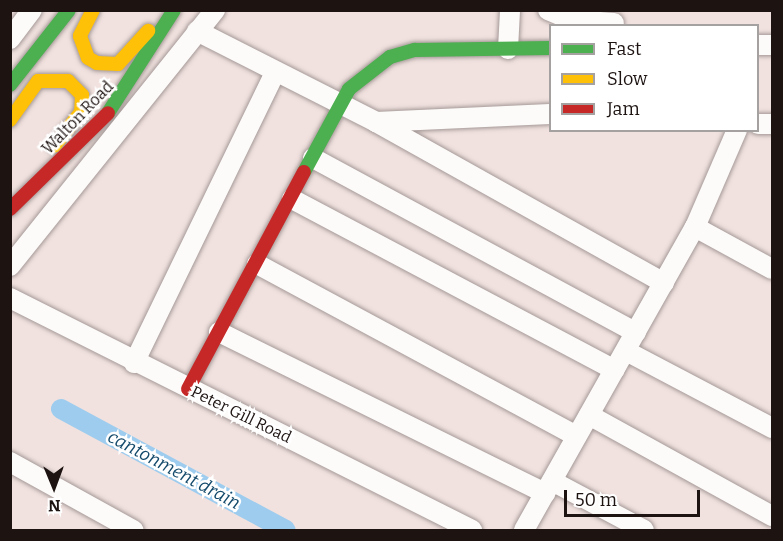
<!DOCTYPE html>
<style>
body{margin:0}
#map{position:relative;width:783px;height:541px;overflow:hidden;background:#f1e2df;font-family:Bitter,serif}
div>[style]{position:absolute}
[style*='--x']{left:calc(var(--x)*1px);top:calc(var(--y)*1px);width:calc(var(--w)*1px);rotate:calc(var(--a)*1deg)}
.canal>*{height:20px;margin:-10px;padding:0 10px;transform-origin:10px;border-radius:10px;background:#9eccee}
.roads{filter:drop-shadow(0 0 2px #a49997) drop-shadow(0 0 2px #a49997)}
.street>*{height:20px;margin:-10px;padding:0 10px;transform-origin:10px;border-radius:10px;background:#fdfbfa}
.fast>*{height:14px;margin:-7px;padding:0 7px;transform-origin:7px;border-radius:7px;background:#4caf50}
.slow>*{height:14px;margin:-7px;padding:0 7px;transform-origin:7px;border-radius:7px;background:#ffc107}
.jam>*{height:14px;margin:-7px;padding:0 7px;transform-origin:7px;border-radius:7px;background:#c62828}
span{translate:-50% -50%;white-space:nowrap;text-align:center;line-height:1.15;-webkit-text-stroke:5px #fff;paint-order:stroke}
.street-label{font-size:16px;color:#1d1412}
.water-label{font-size:18px;color:#144a6b;font-style:italic}
.frame{position:absolute;inset:0;border:12px solid #1d1412;pointer-events:none}
.legend{position:absolute;left:549px;top:24px;width:210px;height:108px;box-sizing:border-box;background:#fff;border:2px solid #a5a1a0;margin:0;padding:8px 10px;list-style:none;font-size:18px;color:#1d1412}
.legend li{display:flex;align-items:center;gap:12px;height:30px}
.legend b{width:30px;border:2px solid #a5a1a0}
.north{position:absolute;left:24px;top:457px;width:60px;height:60px;-webkit-text-stroke:4px #fff;paint-order:stroke;rotate:179deg;font-size:16px;font-weight:700;line-height:24px;text-align:center;color:#1d1412}
.north::after{content:'';display:block;margin:auto;width:21px;height:27px;background:#1d1412;clip-path:polygon(50% 0,100% 100%,50% 72%,0 100%)}
.scale{position:absolute;left:564px;top:490px;width:136px;height:27px;box-sizing:border-box;border:3px solid #1d1412;border-top:0;padding-left:8px;font-size:18px;line-height:21px;white-space:nowrap;color:#1d1412;-webkit-text-stroke:4px #fff;paint-order:stroke}
</style>
<div id="map">
<div class="canal">
<i style="--x:61;--y:409;--w:255;--a:28.3"></i>
</div>
<div class="roads">
<div class="street">
<i style="--x:548;--y:10;--w:25;--a:23"></i>
<i style="--x:571;--y:20;--w:43;--a:4"></i>
<i style="--x:197;--y:31;--w:201;--a:26.9"></i>
<i style="--x:376;--y:122;--w:330;--a:29.2"></i>
<i style="--x:10;--y:39;--w:36;--a:-53"></i>
<i style="--x:758;--y:45;--w:14;--a:0"></i>
<i style="--x:508;--y:49;--w:39;--a:-87"></i>
<i style="--x:376;--y:122;--w:174;--a:-2.6"></i>
<i style="--x:758;--y:124;--w:14;--a:0"></i>
<i style="--x:313;--y:158;--w:367;--a:28.4"></i>
<i style="--x:292;--y:199;--w:365;--a:27.9"></i>
<i style="--x:695;--y:227;--w:88;--a:28.6"></i>
<i style="--x:257;--y:264;--w:363;--a:28.3"></i>
<i style="--x:10;--y:266;--w:328;--a:-51.3"></i>
<i style="--x:10;--y:298;--w:517;--a:26.66"></i>
<i style="--x:219;--y:332;--w:364;--a:26.3"></i>
<i style="--x:626;--y:351;--w:165;--a:27.8"></i>
<i style="--x:134;--y:363;--w:323;--a:-64.1"></i>
<i style="--x:589;--y:415;--w:209;--a:28.9"></i>
<i style="--x:10;--y:462;--w:141;--a:28.9"></i>
<i style="--x:552;--y:481;--w:104;--a:28"></i>
<i style="--x:524;--y:530;--w:348;--a:-60.6"></i>
<i style="--x:695;--y:227;--w:106;--a:-66.6"></i>
</div>
<div class="fast">
<i style="--x:10;--y:85;--w:95;--a:-51.8"></i>
<i style="--x:108;--y:113;--w:122;--a:-57.3"></i>
<i style="--x:304;--y:172;--w:94;--a:-61.5"></i>
<i style="--x:349;--y:89;--w:52;--a:-38"></i>
<i style="--x:390;--y:57;--w:26;--a:-16"></i>
<i style="--x:415;--y:50;--w:135;--a:-0.8"></i>
</div>
<div class="slow">
<i style="--x:93;--y:10;--w:29;--a:117"></i>
<i style="--x:80;--y:36;--w:23;--a:70"></i>
<i style="--x:88;--y:58;--w:10;--a:29"></i>
<i style="--x:97;--y:63;--w:21;--a:3"></i>
<i style="--x:118;--y:64;--w:45;--a:-47.7"></i>
<i style="--x:10;--y:120;--w:48;--a:-54.3"></i>
<i style="--x:38;--y:81;--w:30;--a:0"></i>
<i style="--x:68;--y:81;--w:20;--a:45"></i>
<i style="--x:82;--y:95;--w:17;--a:93"></i>
<i style="--x:81;--y:112;--w:43;--a:128.5"></i>
</div>
<div class="jam">
<i style="--x:10;--y:209;--w:137;--a:-44.4"></i>
<i style="--x:188;--y:389;--w:246;--a:-61.9"></i>
</div>
</div>
<div class="street-label">
<span style="left:78px;top:118px;rotate:-46deg">Walton Road</span>
<span style="left:241px;top:415px;rotate:26deg">Peter Gill Road</span>
</div>
<div class="water-label">
<span style="left:174px;top:470px;rotate:28deg">cantonment drain</span>
</div>
<div class="frame"></div>
<ul class="legend">
<li><b style="height:8px;background:#4caf50"></b>Fast</li>
<li><b style="height:8px;background:#ffc107"></b>Slow</li>
<li><b style="height:8px;background:#c62828"></b>Jam</li>
</ul>
<div class="north">N</div>
<div class="scale">50 m</div>
</div>
